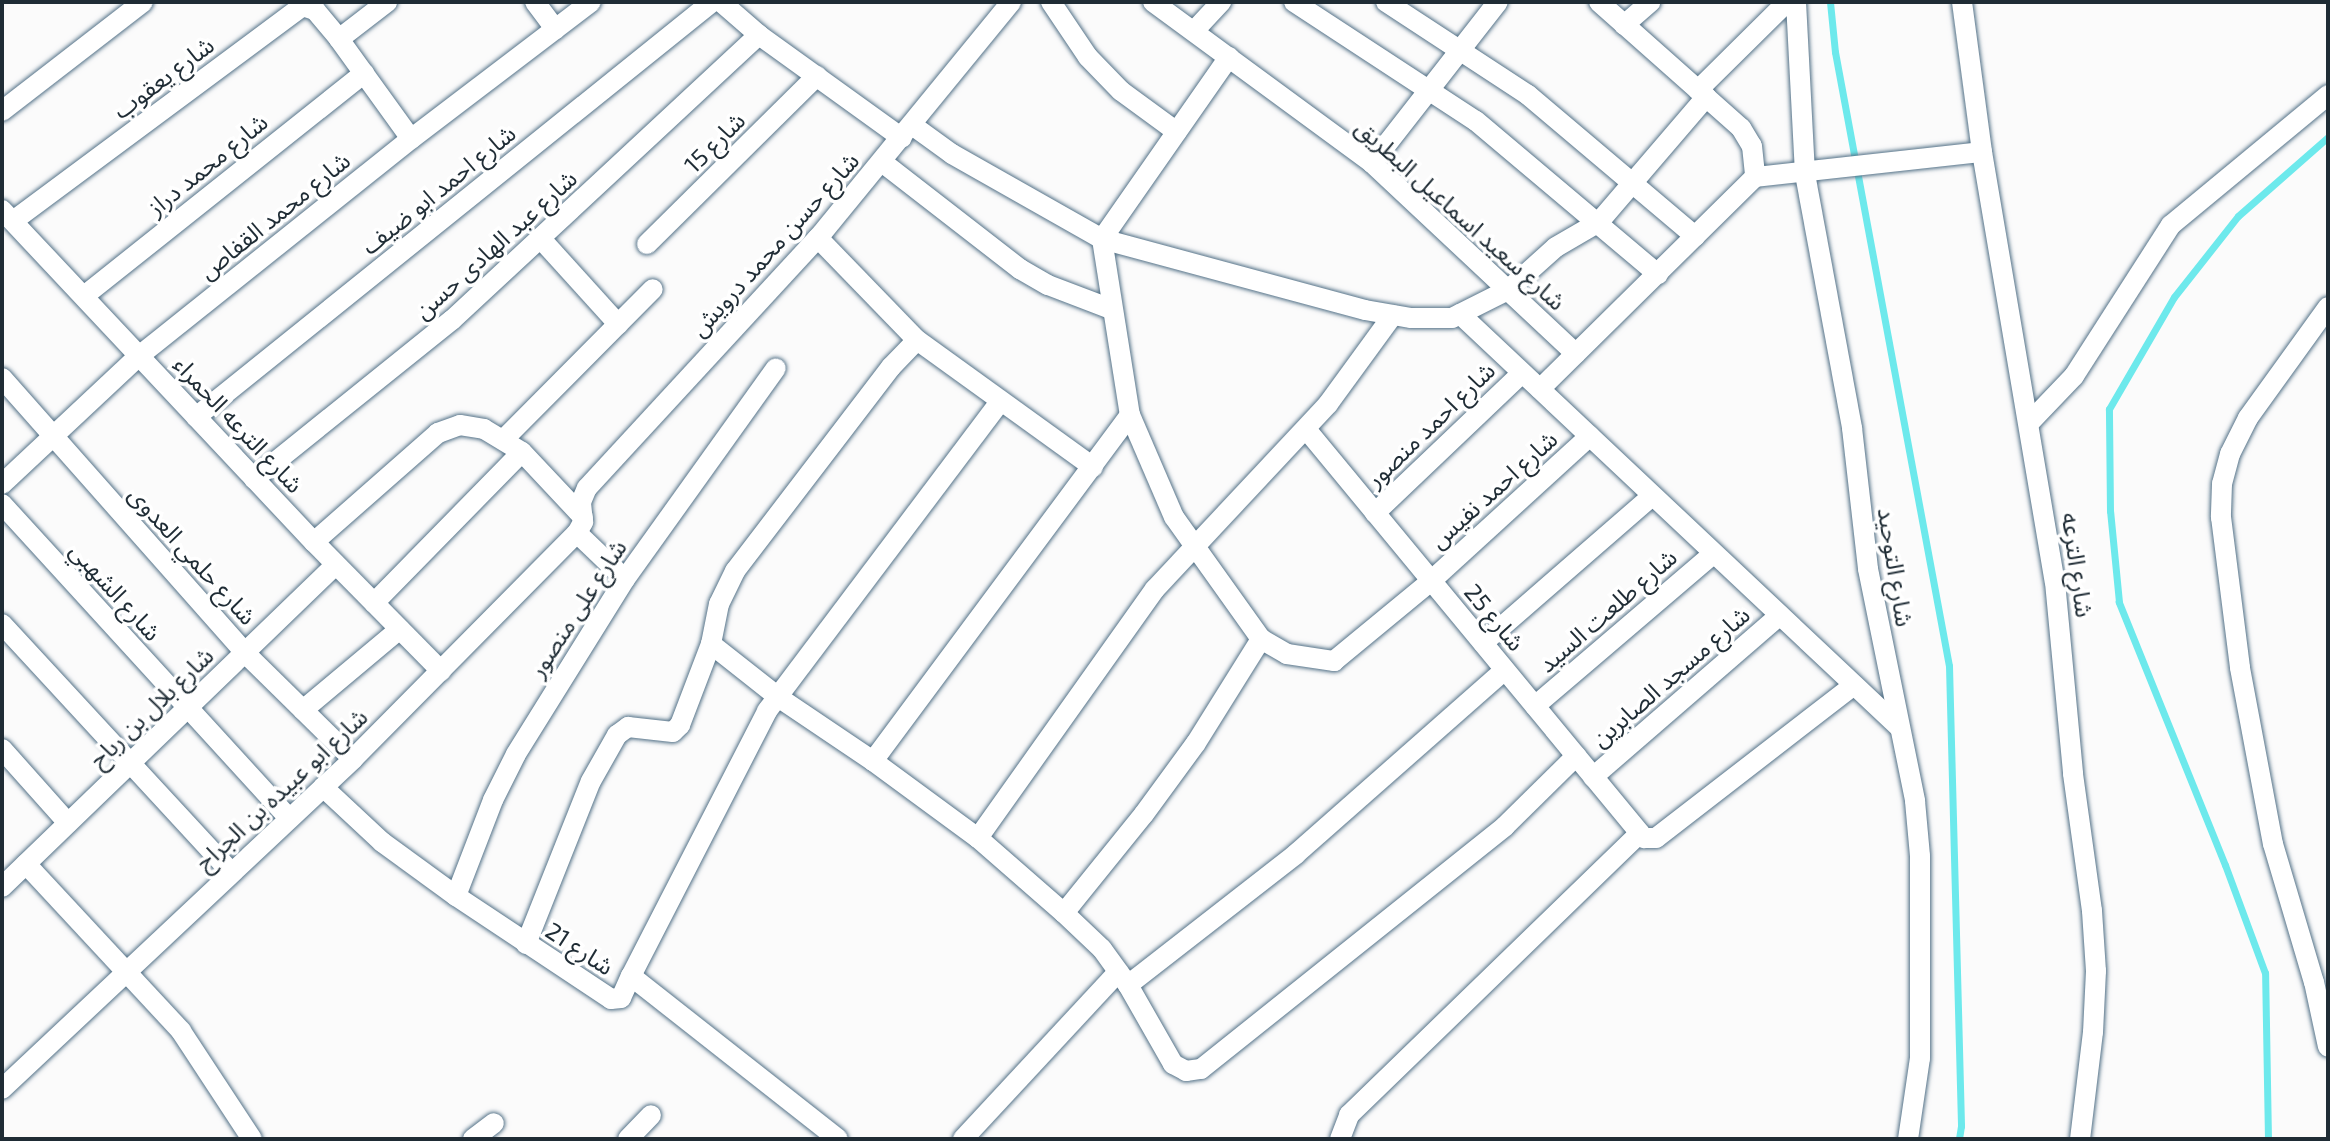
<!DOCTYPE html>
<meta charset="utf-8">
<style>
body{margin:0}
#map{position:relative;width:2330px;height:1141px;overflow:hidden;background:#fbfbfb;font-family:"Exo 2","Noto Sans Arabic",sans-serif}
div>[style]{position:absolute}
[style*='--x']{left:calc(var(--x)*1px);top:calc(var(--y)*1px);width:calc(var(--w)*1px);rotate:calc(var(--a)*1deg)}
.stream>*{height:7px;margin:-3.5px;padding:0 3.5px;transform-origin:3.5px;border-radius:3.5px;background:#6de9ec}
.roads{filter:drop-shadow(0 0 2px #547288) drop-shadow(0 0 2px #547288)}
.minor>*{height:20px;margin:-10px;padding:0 10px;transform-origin:10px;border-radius:10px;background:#fff}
span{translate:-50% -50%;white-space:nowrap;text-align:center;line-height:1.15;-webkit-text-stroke:7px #fff;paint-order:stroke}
.street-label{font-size:24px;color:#1f2c35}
.frame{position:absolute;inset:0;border:4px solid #1f2c35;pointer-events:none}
</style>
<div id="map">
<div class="stream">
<i style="--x:1830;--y:2;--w:50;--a:84.3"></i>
<i style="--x:1835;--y:52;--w:624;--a:79.48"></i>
<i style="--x:1949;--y:666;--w:460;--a:88.5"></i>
<i style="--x:1961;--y:1126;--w:13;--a:99"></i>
<i style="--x:2268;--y:1139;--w:166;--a:-91"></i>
<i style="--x:2265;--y:973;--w:115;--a:-110.3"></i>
<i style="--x:2225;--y:865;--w:284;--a:-112"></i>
<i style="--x:2119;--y:602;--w:91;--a:-95.6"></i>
<i style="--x:2110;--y:511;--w:102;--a:-90.6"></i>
<i style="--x:2109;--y:409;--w:129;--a:-59.9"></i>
<i style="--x:2174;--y:297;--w:103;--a:-51.7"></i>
<i style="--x:2238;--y:216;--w:120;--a:-41.3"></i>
</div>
<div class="roads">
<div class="minor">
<i style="--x:535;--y:2;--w:34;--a:53"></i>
<i style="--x:721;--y:2;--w:50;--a:41"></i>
<i style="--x:759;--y:35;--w:176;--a:35.8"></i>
<i style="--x:1051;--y:2;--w:66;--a:56.1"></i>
<i style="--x:1088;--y:57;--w:47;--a:45.9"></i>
<i style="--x:1121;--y:91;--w:69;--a:36.2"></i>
<i style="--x:1153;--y:2;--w:272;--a:36.3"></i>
<i style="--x:1372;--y:163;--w:279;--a:43.1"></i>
<i style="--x:1294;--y:2;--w:217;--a:33.2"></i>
<i style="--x:1476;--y:121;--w:238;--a:40.1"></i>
<i style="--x:1386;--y:2;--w:170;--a:33.2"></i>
<i style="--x:1528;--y:95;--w:219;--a:40.2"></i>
<i style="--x:1599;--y:2;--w:190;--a:41.6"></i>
<i style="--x:1741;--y:128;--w:21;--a:59"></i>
<i style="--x:1752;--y:146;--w:31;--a:84"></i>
<i style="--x:1796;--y:2;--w:172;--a:87"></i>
<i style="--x:1805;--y:174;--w:258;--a:79.5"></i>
<i style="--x:1852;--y:428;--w:142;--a:83.5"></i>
<i style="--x:1868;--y:569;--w:237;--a:78.5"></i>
<i style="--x:1915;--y:801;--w:55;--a:84.8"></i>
<i style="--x:1920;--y:856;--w:202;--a:90"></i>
<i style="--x:1920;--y:1058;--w:82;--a:98.4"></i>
<i style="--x:1962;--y:2;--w:151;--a:82.4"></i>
<i style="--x:1982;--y:152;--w:436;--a:80.4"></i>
<i style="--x:2055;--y:582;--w:193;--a:84.6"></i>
<i style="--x:2073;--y:774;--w:138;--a:82.1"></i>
<i style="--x:2092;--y:911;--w:60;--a:86.2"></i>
<i style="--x:2096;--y:971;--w:61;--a:92.8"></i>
<i style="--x:2093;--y:1032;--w:108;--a:96.9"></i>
<i style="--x:1624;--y:25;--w:35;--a:-41"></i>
<i style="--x:1194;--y:31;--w:40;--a:-47"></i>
<i style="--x:339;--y:39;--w:61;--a:-37.6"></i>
<i style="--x:1229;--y:57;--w:222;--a:124.9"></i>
<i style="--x:1102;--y:239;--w:178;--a:81"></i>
<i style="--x:1130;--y:415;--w:111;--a:66.7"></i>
<i style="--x:1174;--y:517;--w:150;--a:54.5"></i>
<i style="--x:1261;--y:639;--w:30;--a:30"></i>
<i style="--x:1287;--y:654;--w:48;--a:8.5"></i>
<i style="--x:1334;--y:661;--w:126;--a:-39.5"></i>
<i style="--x:1431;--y:581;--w:215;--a:-42.4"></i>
<i style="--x:1698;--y:90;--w:125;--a:-44.7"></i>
<i style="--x:2;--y:111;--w:178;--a:-37.7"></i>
<i style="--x:912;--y:125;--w:49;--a:35.9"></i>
<i style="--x:952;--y:154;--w:172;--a:29.5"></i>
<i style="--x:1102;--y:239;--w:272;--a:15.1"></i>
<i style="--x:1365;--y:310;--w:47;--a:9.9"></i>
<i style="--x:1411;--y:318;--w:41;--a:0"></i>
<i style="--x:1452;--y:318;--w:63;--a:-26.6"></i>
<i style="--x:1508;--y:290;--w:64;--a:-41.9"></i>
<i style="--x:1556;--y:247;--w:50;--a:-30.2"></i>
<i style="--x:1599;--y:222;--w:165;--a:-49.4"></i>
<i style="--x:882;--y:162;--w:175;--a:37.8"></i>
<i style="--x:1020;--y:269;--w:32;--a:30"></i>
<i style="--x:1048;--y:285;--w:67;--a:20.9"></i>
<i style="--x:1372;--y:163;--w:204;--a:-52"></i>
<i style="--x:2;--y:210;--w:456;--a:46.8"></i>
<i style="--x:314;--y:542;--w:181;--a:45.4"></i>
<i style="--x:13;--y:221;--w:360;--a:-36.6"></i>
<i style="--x:302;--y:6;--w:14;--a:17"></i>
<i style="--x:315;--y:10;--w:38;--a:50"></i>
<i style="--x:339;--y:39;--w:123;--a:54.2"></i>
<i style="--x:818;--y:238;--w:142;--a:45.9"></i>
<i style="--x:541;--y:239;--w:115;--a:47.8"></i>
<i style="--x:647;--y:244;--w:239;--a:-44.7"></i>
<i style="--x:84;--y:296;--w:358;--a:-38.5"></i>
<i style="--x:2328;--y:307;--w:137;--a:125.8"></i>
<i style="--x:2248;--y:418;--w:40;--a:116.6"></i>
<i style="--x:2230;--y:454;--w:31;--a:105"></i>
<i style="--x:2222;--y:484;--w:33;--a:92"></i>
<i style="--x:2221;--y:517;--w:152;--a:82.8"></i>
<i style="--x:2240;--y:668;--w:179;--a:79.4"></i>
<i style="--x:2273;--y:844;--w:144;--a:73.5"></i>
<i style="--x:2314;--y:982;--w:66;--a:77.8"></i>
<i style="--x:1460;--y:314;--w:603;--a:43.25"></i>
<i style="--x:2;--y:378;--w:367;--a:48.5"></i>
<i style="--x:245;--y:653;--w:151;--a:44.5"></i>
<i style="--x:1540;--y:389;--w:302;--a:-44.6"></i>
<i style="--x:1755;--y:177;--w:228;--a:-6.3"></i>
<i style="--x:196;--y:417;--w:662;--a:-38.81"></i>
<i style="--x:2030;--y:422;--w:64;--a:-46.3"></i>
<i style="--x:2074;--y:376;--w:179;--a:-57.3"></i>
<i style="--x:2171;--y:225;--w:204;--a:-39.6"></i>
<i style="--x:1306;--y:429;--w:531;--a:50.43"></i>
<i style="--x:1644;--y:838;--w:12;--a:0"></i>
<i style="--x:1656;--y:838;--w:250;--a:-37.7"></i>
<i style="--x:504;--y:439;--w:211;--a:-45.2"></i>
<i style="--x:254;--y:479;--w:254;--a:-38.8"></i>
<i style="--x:452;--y:320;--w:419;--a:-42.9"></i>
<i style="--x:2;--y:484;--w:187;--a:-43.1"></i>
<i style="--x:139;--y:356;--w:348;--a:-38.6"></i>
<i style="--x:411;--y:139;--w:226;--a:-37.3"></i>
<i style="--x:2;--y:504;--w:425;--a:47.6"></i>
<i style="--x:1375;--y:513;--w:203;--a:-43.6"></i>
<i style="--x:577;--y:533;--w:66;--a:43.8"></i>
<i style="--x:314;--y:542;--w:165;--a:-41.3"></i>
<i style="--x:438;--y:433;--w:23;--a:-20"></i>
<i style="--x:460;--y:425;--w:24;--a:9"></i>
<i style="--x:484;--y:429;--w:44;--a:31.2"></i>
<i style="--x:522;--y:452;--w:89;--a:46.8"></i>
<i style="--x:374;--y:603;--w:211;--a:-45.6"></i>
<i style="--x:2;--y:624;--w:338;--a:47.3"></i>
<i style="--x:1483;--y:643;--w:224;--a:-41"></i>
<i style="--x:711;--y:644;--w:85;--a:38.3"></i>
<i style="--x:778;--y:697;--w:115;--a:34"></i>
<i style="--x:873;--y:761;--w:130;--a:36.3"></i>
<i style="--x:978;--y:838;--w:114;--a:41.1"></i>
<i style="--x:1064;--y:913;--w:52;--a:43.5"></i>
<i style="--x:1102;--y:949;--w:44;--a:54.2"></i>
<i style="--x:1128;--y:985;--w:91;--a:60.3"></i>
<i style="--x:1173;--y:1064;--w:15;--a:28"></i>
<i style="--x:1186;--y:1071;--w:15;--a:-8"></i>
<i style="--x:1201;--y:1069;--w:389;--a:-38.6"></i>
<i style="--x:1505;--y:826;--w:100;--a:-44.6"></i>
<i style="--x:1535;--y:706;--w:235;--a:-40.5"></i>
<i style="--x:303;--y:710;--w:126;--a:-39.9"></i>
<i style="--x:2;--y:749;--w:99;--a:48.3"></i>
<i style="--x:873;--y:761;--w:431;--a:-53.4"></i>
<i style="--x:1593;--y:777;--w:247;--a:-40.9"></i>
<i style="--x:323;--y:787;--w:81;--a:43"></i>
<i style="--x:382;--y:842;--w:92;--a:36.1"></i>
<i style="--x:456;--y:896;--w:186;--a:33.6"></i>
<i style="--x:611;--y:999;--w:10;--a:-6"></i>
<i style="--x:621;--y:998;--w:24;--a:-66"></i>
<i style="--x:631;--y:976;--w:263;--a:38.2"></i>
<i style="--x:978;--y:838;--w:305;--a:-54.6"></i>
<i style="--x:1155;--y:589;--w:253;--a:-46.9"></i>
<i style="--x:1328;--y:404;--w:110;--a:-53.9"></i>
<i style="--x:26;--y:864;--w:228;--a:47.1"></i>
<i style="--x:181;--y:1031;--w:129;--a:56.7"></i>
<i style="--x:2;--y:887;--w:464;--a:-44"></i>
<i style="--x:456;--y:896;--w:103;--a:-68.9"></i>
<i style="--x:493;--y:800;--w:51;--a:-63.4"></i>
<i style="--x:516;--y:754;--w:206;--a:-58.1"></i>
<i style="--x:625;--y:579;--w:259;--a:-54.4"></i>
<i style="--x:1064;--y:913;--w:127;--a:-51.1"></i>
<i style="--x:1144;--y:814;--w:88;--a:-53.8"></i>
<i style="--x:1196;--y:743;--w:123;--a:-58"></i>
<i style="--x:526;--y:944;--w:175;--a:-68.3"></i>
<i style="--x:591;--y:781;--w:53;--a:-60.5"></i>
<i style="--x:617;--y:735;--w:14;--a:-36"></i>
<i style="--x:628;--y:727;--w:45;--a:6.3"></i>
<i style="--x:673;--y:732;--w:10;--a:-45"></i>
<i style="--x:680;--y:725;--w:87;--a:-69.1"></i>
<i style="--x:711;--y:644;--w:41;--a:-78.7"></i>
<i style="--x:719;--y:604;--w:37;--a:-64"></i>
<i style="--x:735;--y:571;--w:257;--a:-52.6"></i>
<i style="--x:891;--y:367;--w:37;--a:-46"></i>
<i style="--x:917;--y:340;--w:217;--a:35.8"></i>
<i style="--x:631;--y:976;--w:298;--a:-62.8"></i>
<i style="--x:767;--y:711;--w:388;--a:-53"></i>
<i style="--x:1128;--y:985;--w:213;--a:-37.9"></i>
<i style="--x:1296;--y:854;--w:278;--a:-41.4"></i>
<i style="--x:2;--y:1089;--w:482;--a:-43.2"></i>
<i style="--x:353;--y:759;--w:318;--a:-45.3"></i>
<i style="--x:577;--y:533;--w:13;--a:-61"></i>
<i style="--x:583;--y:522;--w:20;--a:-96"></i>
<i style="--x:581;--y:502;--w:15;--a:-67"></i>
<i style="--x:587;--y:488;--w:340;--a:-47.3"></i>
<i style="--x:818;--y:238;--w:305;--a:-50.7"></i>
<i style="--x:473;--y:1139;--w:26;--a:-37"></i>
<i style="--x:628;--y:1139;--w:33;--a:-46"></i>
<i style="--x:963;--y:1139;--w:228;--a:-47.1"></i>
<i style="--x:1340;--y:1139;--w:26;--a:-69"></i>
<i style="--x:1349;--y:1115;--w:405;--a:-44.1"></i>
</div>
</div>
<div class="street-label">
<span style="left:163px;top:77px;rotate:-37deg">شارع يعقوب</span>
<span style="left:714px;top:142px;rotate:-45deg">شارع 15</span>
<span style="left:207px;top:164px;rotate:-39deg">شارع محمد دراز</span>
<span style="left:438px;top:189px;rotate:-39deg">شارع احمد ابو ضيف</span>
<span style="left:1461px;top:214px;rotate:42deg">شارع سعيد اسماعيل البطريق</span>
<span style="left:274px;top:215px;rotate:-39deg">شارع محمد القفاص</span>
<span style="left:495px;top:244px;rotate:-42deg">شارع عبد الهادى حسن</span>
<span style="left:774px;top:244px;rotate:-48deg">شارع حسن محمد درويش</span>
<span style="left:239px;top:424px;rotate:47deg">شارع الترعه الحمراء</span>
<span style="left:1430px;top:424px;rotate:-44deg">شارع احمد منصور</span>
<span style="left:1493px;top:489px;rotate:-42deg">شارع احمد نفيس</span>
<span style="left:193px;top:555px;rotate:48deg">شارع حلمي العدوى</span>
<span style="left:2078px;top:565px;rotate:82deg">شارع الترعه</span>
<span style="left:1896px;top:567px;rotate:81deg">شارع التوحيد</span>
<span style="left:116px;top:591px;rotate:48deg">شارع الشهبي</span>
<span style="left:577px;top:608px;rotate:-57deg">شارع على منصور</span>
<span style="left:1607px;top:610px;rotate:-41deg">شارع طلعت السيد</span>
<span style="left:1495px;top:617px;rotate:50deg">شارع 25</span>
<span style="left:1670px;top:676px;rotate:-41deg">شارع مسجد الصابرين</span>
<span style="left:151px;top:707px;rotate:-44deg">شارع بلال بن رباح</span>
<span style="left:281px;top:789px;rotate:-43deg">شارع ابو عبيده بن الجراح</span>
<span style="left:580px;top:948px;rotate:33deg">شارع 21</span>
</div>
<div class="frame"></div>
</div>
